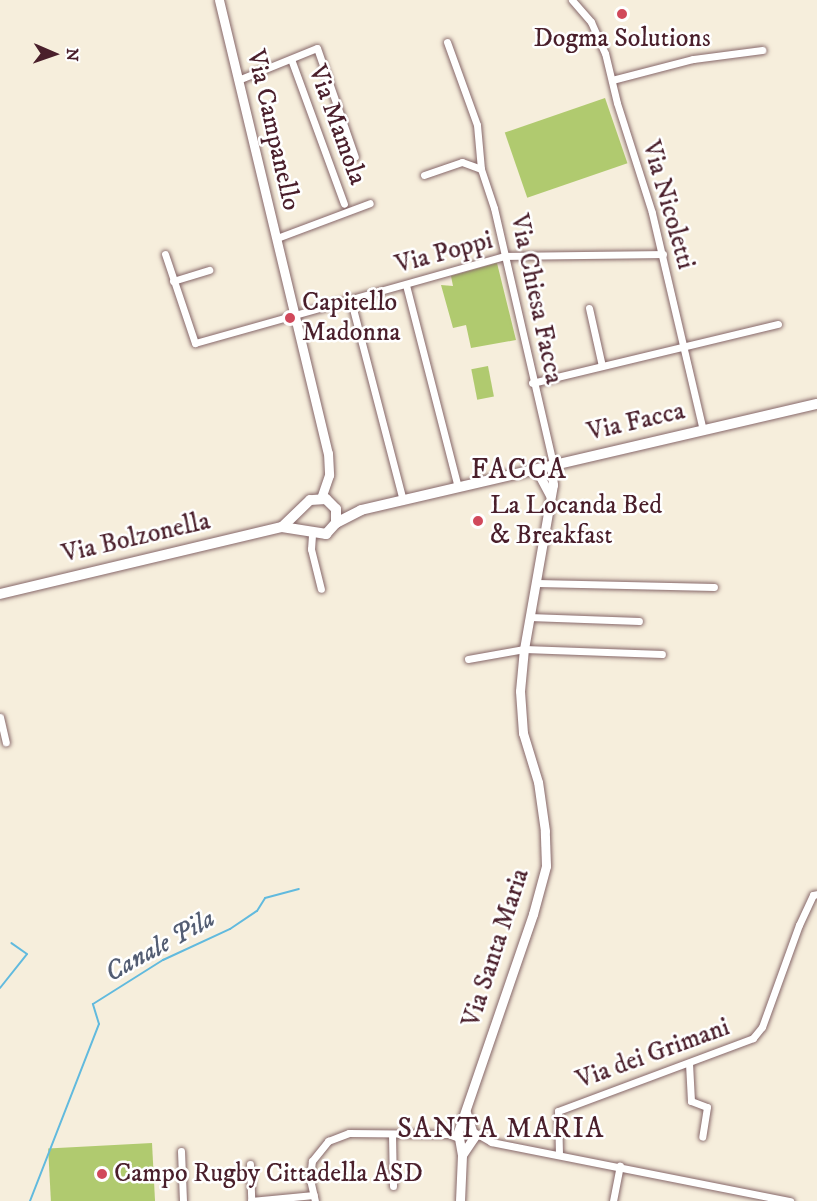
<!DOCTYPE html>
<style>
body{margin:0}
#map{position:relative;width:817px;height:1201px;overflow:hidden;background:#f6eedc;font-family:"IM FELL DW Pica",serif}
div>[style]{position:absolute}
[style*='--x']{left:calc(var(--x)*1px);top:calc(var(--y)*1px);width:calc(var(--w)*1px);rotate:calc(var(--a)*1deg)}
.green>*{inset:0;background:#b0ca6f;transform-origin:0 0}
.stream>*{height:2px;margin:-1px;padding:0 1px;transform-origin:1px;border-radius:1px;background:#61bade}
.roads{filter:drop-shadow(0 0 2px #866769) drop-shadow(0 0 2px #866769)}
.minor>*{height:7px;margin:-3.5px;padding:0 3.5px;transform-origin:3.5px;border-radius:3.5px;background:#fff}
.secondary>*{height:9px;margin:-4.5px;padding:0 4.5px;transform-origin:4.5px;border-radius:4.5px;background:#fff}
.primary>*{height:10px;margin:-5px;padding:0 5px;transform-origin:5px;border-radius:5px;background:#fff}
.dots>*{width:16px;height:16px;translate:-50% -50%;box-sizing:border-box;border:3px solid #fff;border-radius:50%}
span{translate:-50% -50%;white-space:nowrap;text-align:center;line-height:1.15;-webkit-text-stroke:5px #fff;paint-order:stroke}
.poi-label{font-size:26px;color:#4a1f2b}
.left{translate:0 -50%;text-align:left}
.street-label{font-size:26px;color:#4a1f2b}
.water-label{font-size:27px;color:#535d73;font-style:italic}
.quarter-label{font-size:28px;color:#4a1f2b;letter-spacing:1.5px}
.north{position:absolute;left:24px;top:24px;width:60px;height:60px;-webkit-text-stroke:4px #fff;paint-order:stroke;rotate:92deg;font-size:16px;font-weight:700;line-height:24px;text-align:center;color:#4a1f2b}
.north::after{content:'';display:block;margin:auto;width:21px;height:27px;background:#4a1f2b;clip-path:polygon(50% 0,100% 100%,50% 72%,0 100%)}
</style>
<div id="map">
<div class="green">
<i style="left:605px;top:98px;width:69px;height:106px;rotate:71deg"></i>
<i style="clip-path:polygon(497px 263px,516px 340px,471px 348px,466px 325px,453px 328px,441px 285px,453px 286px,451px 276px)"></i>
<i style="left:488px;top:366px;width:31px;height:17px;rotate:79deg"></i>
<i style="left:152px;top:1143px;width:58px;height:104px;rotate:87deg"></i>
</div>
<div class="stream">
<i style="--x:0;--y:988;--w:43;--a:-51.5"></i>
<i style="--x:27;--y:954;--w:19;--a:-145"></i>
<i style="--x:30;--y:1201;--w:190;--a:-68.7"></i>
<i style="--x:99;--y:1024;--w:21;--a:-107"></i>
<i style="--x:93;--y:1004;--w:83;--a:-32.2"></i>
<i style="--x:163;--y:960;--w:74;--a:-24.8"></i>
<i style="--x:230;--y:929;--w:32;--a:-34"></i>
<i style="--x:257;--y:911;--w:15;--a:-58"></i>
<i style="--x:265;--y:898;--w:35;--a:-15"></i>
</div>
<div class="roads">
<div class="minor">
<i style="--x:572;--y:0;--w:29;--a:49"></i>
<i style="--x:591;--y:22;--w:34;--a:66"></i>
<i style="--x:605;--y:53;--w:51;--a:76.5"></i>
<i style="--x:617;--y:103;--w:115;--a:72.3"></i>
<i style="--x:652;--y:213;--w:223;--a:76.8"></i>
<i style="--x:447;--y:42;--w:88;--a:70.1"></i>
<i style="--x:477;--y:125;--w:44;--a:84.8"></i>
<i style="--x:291;--y:59;--w:154;--a:69.9"></i>
<i style="--x:238;--y:80;--w:85;--a:-22.1"></i>
<i style="--x:317;--y:48;--w:115;--a:70.8"></i>
<i style="--x:612;--y:80;--w:84;--a:-14.5"></i>
<i style="--x:693;--y:59;--w:70;--a:-7.4"></i>
<i style="--x:424;--y:175;--w:40;--a:-18.9"></i>
<i style="--x:462;--y:162;--w:20;--a:20"></i>
<i style="--x:481;--y:169;--w:41;--a:71.6"></i>
<i style="--x:494;--y:208;--w:263;--a:77"></i>
<i style="--x:277;--y:238;--w:99;--a:-20.6"></i>
<i style="--x:165;--y:254;--w:94;--a:71.4"></i>
<i style="--x:195;--y:343;--w:321;--a:-15.7"></i>
<i style="--x:504;--y:256;--w:159;--a:-0.7"></i>
<i style="--x:173;--y:281;--w:38;--a:-17"></i>
<i style="--x:406;--y:285;--w:209;--a:75.6"></i>
<i style="--x:351;--y:301;--w:206;--a:75.4"></i>
<i style="--x:589;--y:308;--w:59;--a:77.4"></i>
<i style="--x:532;--y:383;--w:253;--a:-13.5"></i>
<i style="--x:312;--y:535;--w:14;--a:94"></i>
<i style="--x:311;--y:549;--w:41;--a:76"></i>
<i style="--x:537;--y:583;--w:177;--a:1.3"></i>
<i style="--x:529;--y:617;--w:110;--a:2.1"></i>
<i style="--x:468;--y:659;--w:57;--a:-10.1"></i>
<i style="--x:524;--y:649;--w:138;--a:2.1"></i>
<i style="--x:0;--y:717;--w:26;--a:77"></i>
<i style="--x:689;--y:1063;--w:38;--a:87"></i>
<i style="--x:691;--y:1101;--w:17;--a:21"></i>
<i style="--x:707;--y:1107;--w:30;--a:99"></i>
<i style="--x:474;--y:1132;--w:20;--a:30"></i>
<i style="--x:491;--y:1142;--w:305;--a:11.2"></i>
<i style="--x:392;--y:1134;--w:52;--a:88.9"></i>
<i style="--x:181;--y:1151;--w:50;--a:87.7"></i>
<i style="--x:559;--y:1154;--w:43;--a:-91.3"></i>
<i style="--x:558;--y:1111;--w:208;--a:-20.5"></i>
<i style="--x:753;--y:1038;--w:14;--a:-51"></i>
<i style="--x:762;--y:1027;--w:109;--a:-70.1"></i>
<i style="--x:799;--y:925;--w:33;--a:-65"></i>
<i style="--x:813;--y:895;--w:4;--a:-14"></i>
<i style="--x:250;--y:1164;--w:37;--a:88"></i>
<i style="--x:251;--y:1201;--w:63;--a:-5.4"></i>
<i style="--x:315;--y:1201;--w:23;--a:-103"></i>
<i style="--x:310;--y:1179;--w:18;--a:-84"></i>
<i style="--x:312;--y:1161;--w:26;--a:-51"></i>
<i style="--x:328;--y:1141;--w:22;--a:-21"></i>
<i style="--x:349;--y:1133;--w:99;--a:0.6"></i>
<i style="--x:448;--y:1134;--w:12;--a:20"></i>
<i style="--x:613;--y:1201;--w:36;--a:-79"></i>
</div>
<div class="secondary">
<i style="--x:219;--y:0;--w:466;--a:76.5"></i>
<i style="--x:328;--y:453;--w:22;--a:87"></i>
<i style="--x:329;--y:475;--w:24;--a:109"></i>
<i style="--x:536;--y:469;--w:30;--a:62"></i>
<i style="--x:462;--y:1155;--w:22;--a:-56"></i>
<i style="--x:474;--y:1137;--w:26;--a:-108"></i>
<i style="--x:460;--y:1201;--w:46;--a:-87.5"></i>
<i style="--x:462;--y:1155;--w:23;--a:-100"></i>
<i style="--x:458;--y:1132;--w:231;--a:-71"></i>
<i style="--x:533;--y:914;--w:50;--a:-74.8"></i>
<i style="--x:546;--y:866;--w:35;--a:-92"></i>
<i style="--x:545;--y:831;--w:49;--a:-98.1"></i>
<i style="--x:538;--y:782;--w:51;--a:-107"></i>
<i style="--x:523;--y:733;--w:42;--a:-94.1"></i>
<i style="--x:520;--y:691;--w:42;--a:-84.6"></i>
<i style="--x:524;--y:649;--w:167;--a:-80"></i>
<i style="--x:553;--y:485;--w:20;--a:-96"></i>
</div>
<div class="primary">
<i style="--x:336;--y:523;--w:28;--a:-27"></i>
<i style="--x:361;--y:510;--w:468;--a:-13.1"></i>
<i style="--x:0;--y:594;--w:290;--a:-13.4"></i>
<i style="--x:282;--y:527;--w:45;--a:9"></i>
<i style="--x:326;--y:534;--w:15;--a:-48"></i>
<i style="--x:336;--y:523;--w:14;--a:-90"></i>
<i style="--x:336;--y:509;--w:14;--a:-135"></i>
<i style="--x:326;--y:499;--w:16;--a:176"></i>
<i style="--x:310;--y:500;--w:39;--a:136"></i>
</div>
</div>
<div class="dots">
<i style="left:622px;top:14px;background:#d1495b"></i>
<i style="left:290px;top:318px;background:#d1495b"></i>
<i style="left:478px;top:521px;background:#d1495b"></i>
<i style="left:102px;top:1174px;background:#d1495b"></i>
</div>
<div class="poi-label">
<span style="left:622px;top:39px">Dogma Solutions</span>
<span class="left" style="left:302px;top:318px">Capitello<br>Madonna</span>
<span class="left" style="left:490px;top:521px">La Locanda Bed<br>&amp; Breakfast</span>
<span class="left" style="left:114px;top:1174px">Campo Rugby Cittadella ASD</span>
</div>
<div class="street-label">
<span style="left:337px;top:125px;rotate:70deg">Via Mamola</span>
<span style="left:273px;top:130px;rotate:77deg">Via Campanello</span>
<span style="left:668px;top:205px;rotate:74deg">Via Nicoletti</span>
<span style="left:444px;top:253px;rotate:-15deg">Via Poppi</span>
<span style="left:536px;top:299px;rotate:78deg">Via Chiesa Facca</span>
<span style="left:636px;top:422px;rotate:-13deg">Via Facca</span>
<span style="left:136px;top:538px;rotate:-13deg">Via Bolzonella</span>
<span style="left:496px;top:948px;rotate:-72deg">Via Santa Maria</span>
<span style="left:653px;top:1054px;rotate:-20deg">Via dei Grimani</span>
</div>
<div class="water-label">
<span style="left:160px;top:946px;rotate:-29deg">Canale Pila</span>
</div>
<div class="quarter-label">
<span style="left:519px;top:470px">FACCA</span>
<span style="left:501px;top:1129px">SANTA MARIA</span>
</div>
<div class="north">N</div>
</div>
